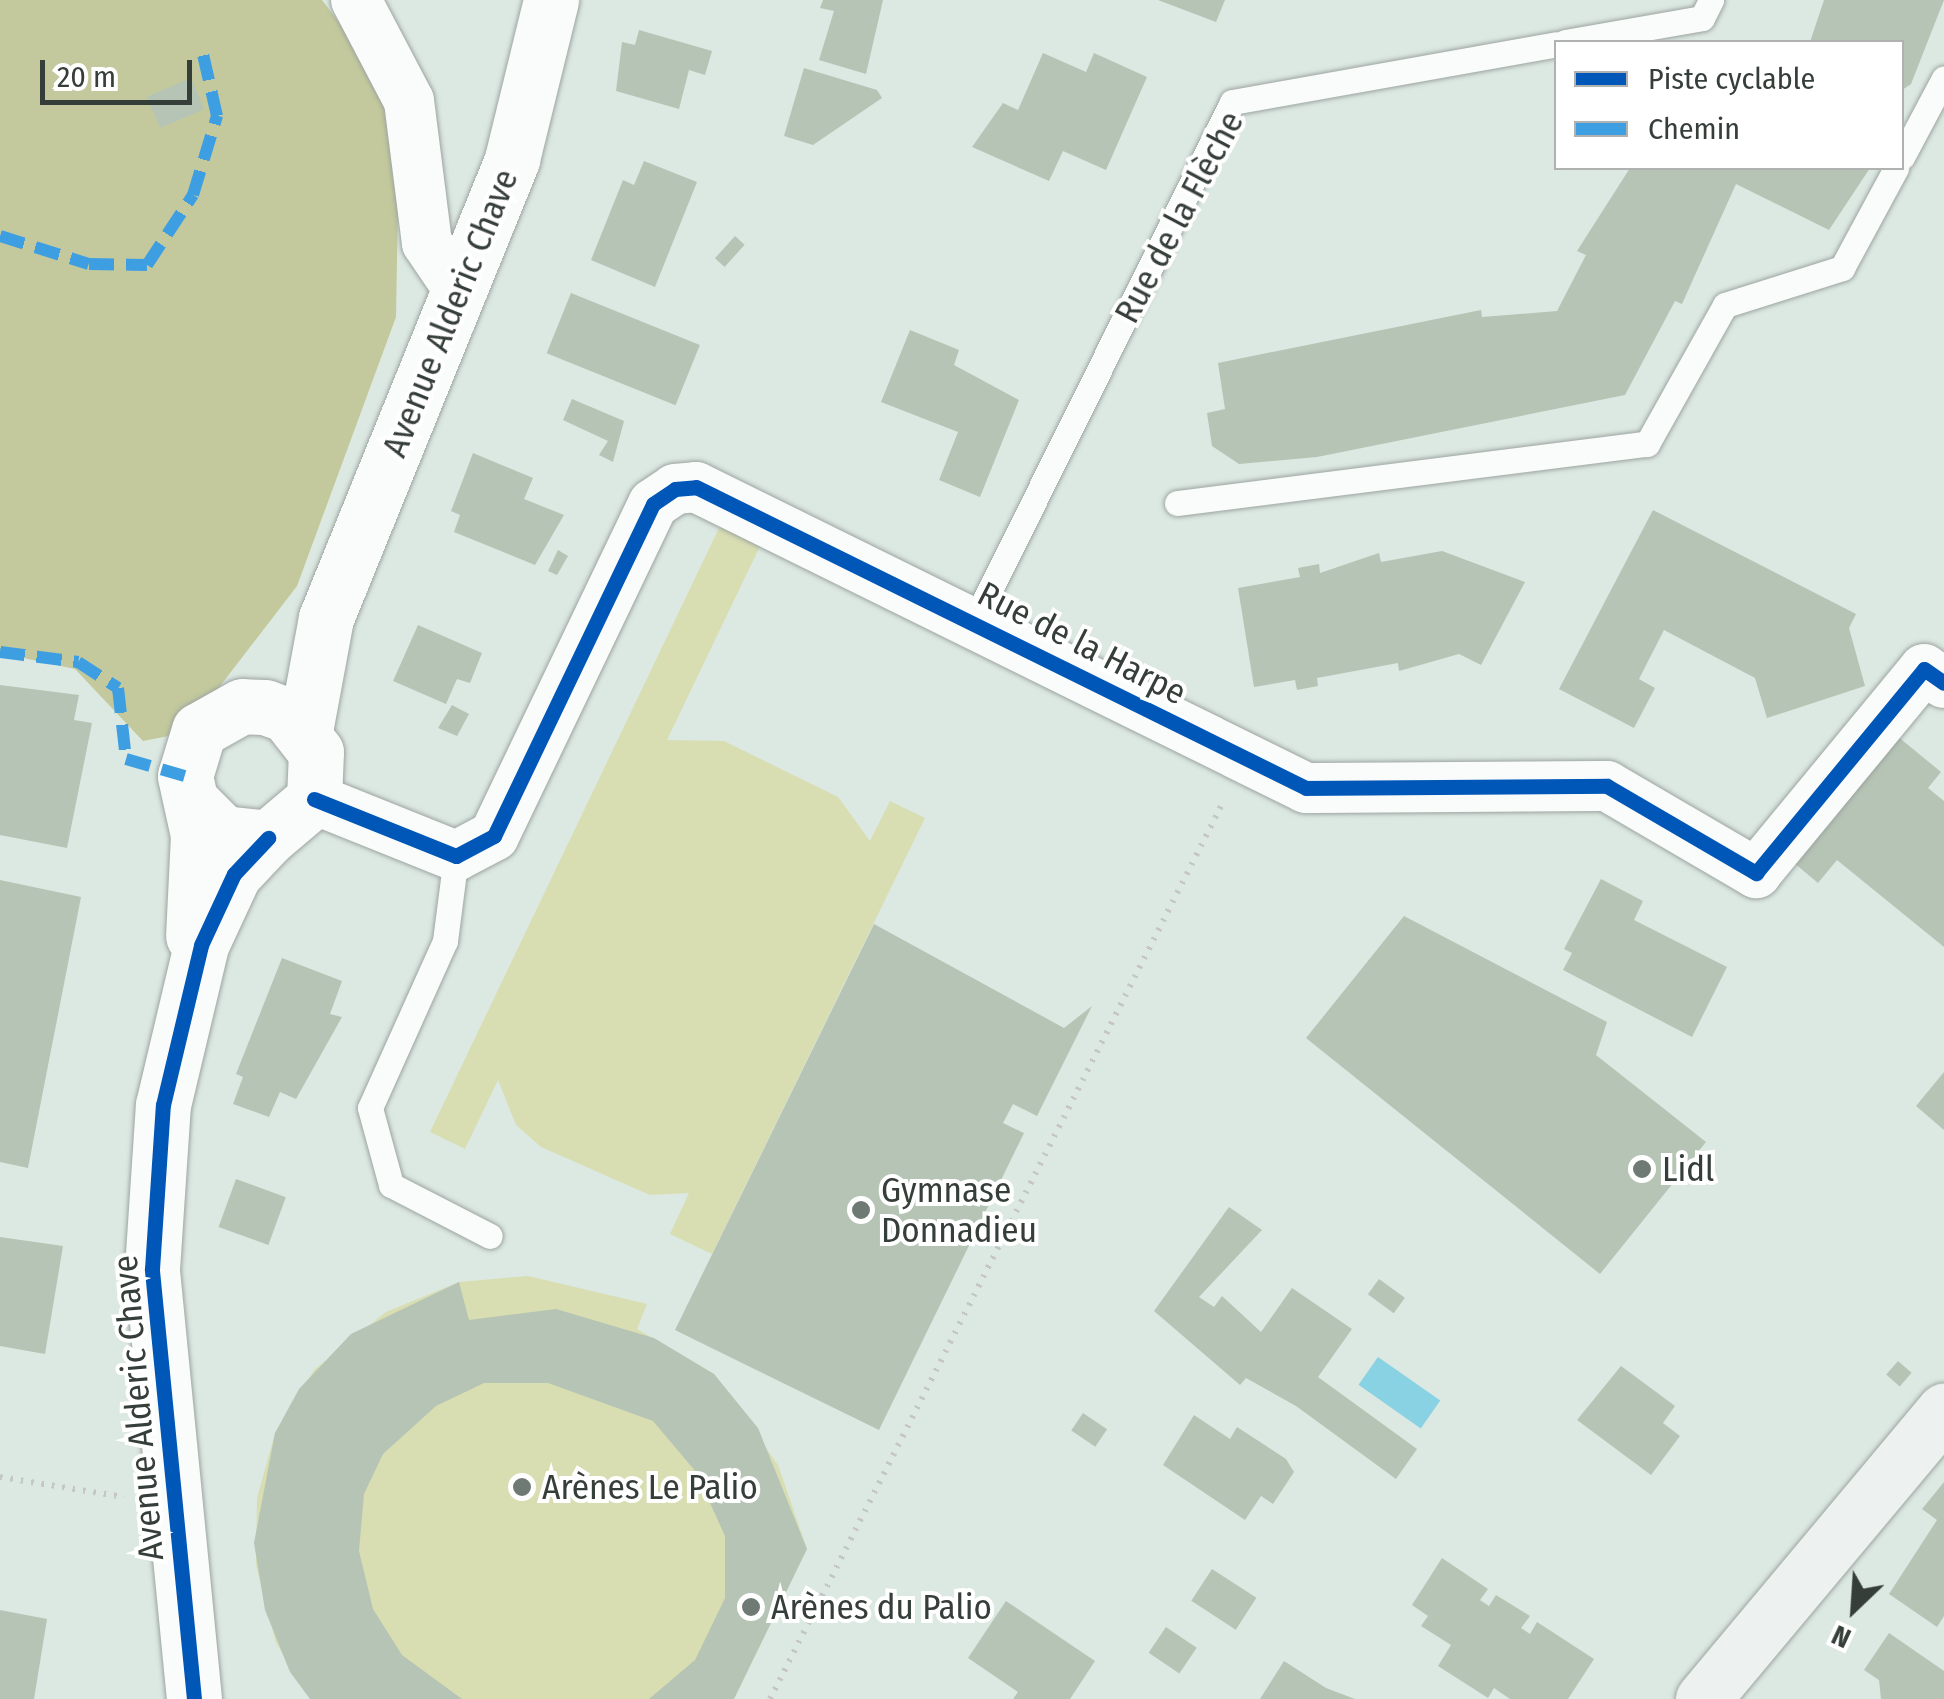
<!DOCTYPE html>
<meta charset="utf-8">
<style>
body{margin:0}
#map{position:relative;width:1944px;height:1699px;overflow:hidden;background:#dce8e2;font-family:"Fira Sans Condensed",sans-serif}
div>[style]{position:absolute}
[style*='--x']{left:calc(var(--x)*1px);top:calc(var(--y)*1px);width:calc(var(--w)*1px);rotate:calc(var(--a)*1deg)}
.green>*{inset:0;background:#d8deb1}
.forest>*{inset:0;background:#c3c99c}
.water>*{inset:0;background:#89d2e4;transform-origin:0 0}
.building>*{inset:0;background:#b6c4b5;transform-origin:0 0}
.path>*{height:6px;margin-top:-3px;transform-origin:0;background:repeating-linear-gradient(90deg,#c4c7c6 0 2.5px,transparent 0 10.5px)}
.roads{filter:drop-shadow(0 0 2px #9da5a1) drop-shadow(0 0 2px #9da5a1)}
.service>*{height:25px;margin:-12.5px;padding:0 12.5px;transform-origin:12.5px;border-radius:12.5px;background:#fafcfb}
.minor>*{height:50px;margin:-25px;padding:0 25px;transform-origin:25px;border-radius:25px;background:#fafcfb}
.tertiary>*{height:55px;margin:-27.5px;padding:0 27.5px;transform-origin:27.5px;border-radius:27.5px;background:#fafcfb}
.secondary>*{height:55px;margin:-27.5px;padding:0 27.5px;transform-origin:27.5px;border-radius:27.5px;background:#edf2f1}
.quiet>*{height:12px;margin-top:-6px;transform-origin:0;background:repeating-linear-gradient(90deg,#3e9ee2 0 25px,transparent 0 37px)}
.cycleway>*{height:15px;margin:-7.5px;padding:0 7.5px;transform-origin:7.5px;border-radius:7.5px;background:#0057b8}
.dots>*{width:28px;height:28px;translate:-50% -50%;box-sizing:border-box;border:5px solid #fff;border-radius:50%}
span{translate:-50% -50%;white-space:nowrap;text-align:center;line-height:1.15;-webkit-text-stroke:8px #fff;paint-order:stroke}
.street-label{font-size:35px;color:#363e3a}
.poi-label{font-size:35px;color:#363e3a}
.left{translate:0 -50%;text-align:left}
.legend{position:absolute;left:1554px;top:40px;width:350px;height:130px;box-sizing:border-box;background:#fff;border:2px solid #afb2b0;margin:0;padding:12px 18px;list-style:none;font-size:30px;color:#363e3a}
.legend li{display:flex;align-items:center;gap:20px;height:50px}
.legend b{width:50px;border:2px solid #afb2b0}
.north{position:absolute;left:1804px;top:1559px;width:100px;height:100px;-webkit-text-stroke:8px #fff;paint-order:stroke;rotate:205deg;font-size:28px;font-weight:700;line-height:40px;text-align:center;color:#363e3a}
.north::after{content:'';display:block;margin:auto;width:35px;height:45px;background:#363e3a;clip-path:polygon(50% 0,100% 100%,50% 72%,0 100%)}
.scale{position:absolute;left:40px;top:60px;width:152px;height:45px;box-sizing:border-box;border:5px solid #363e3a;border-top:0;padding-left:12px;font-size:30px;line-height:35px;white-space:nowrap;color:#363e3a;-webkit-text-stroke:8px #fff;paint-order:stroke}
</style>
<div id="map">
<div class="green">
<i style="clip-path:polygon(720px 526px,761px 544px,667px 740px,724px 741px,838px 797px,870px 841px,890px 801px,925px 818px,712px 1254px,670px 1234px,689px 1193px,650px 1195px,541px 1147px,516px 1125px,498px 1080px,465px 1149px,430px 1132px)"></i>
<i style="clip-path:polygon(528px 1276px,647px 1304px,637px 1329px,714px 1374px,778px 1465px,807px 1549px,734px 1699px,310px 1699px,276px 1643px,256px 1565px,257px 1498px,275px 1433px,314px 1370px,386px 1312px,459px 1282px)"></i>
</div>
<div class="forest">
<i style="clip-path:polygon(0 0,322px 0,382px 79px,398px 203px,396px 317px,297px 586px,184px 733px,143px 741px,75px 669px,0 653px)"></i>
</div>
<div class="water">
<i style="left:1378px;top:1357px;width:76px;height:34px;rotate:35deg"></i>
</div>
<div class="building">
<i style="clip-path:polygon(823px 0,883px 0,866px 74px,819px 60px,834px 11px,820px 8px)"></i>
<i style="clip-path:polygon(1158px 0,1225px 0,1216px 22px)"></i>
<i style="clip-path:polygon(1824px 0,1944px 0,1911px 84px,1902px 90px,1902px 42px,1810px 42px)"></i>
<i style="clip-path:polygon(639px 30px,712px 51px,705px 75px,689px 70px,679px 109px,616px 91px,622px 42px,635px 45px)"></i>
<i style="clip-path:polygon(1043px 53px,1086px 72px,1094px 53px,1147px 77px,1106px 170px,1063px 151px,1049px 181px,972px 147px,1003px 103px,1018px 110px)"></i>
<i style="clip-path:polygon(804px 68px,877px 90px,882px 98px,813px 145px,784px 136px)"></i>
<i style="left:191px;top:78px;width:34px;height:48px;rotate:67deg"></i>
<i style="clip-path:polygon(644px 161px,697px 182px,655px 287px,591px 260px,623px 180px,634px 185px)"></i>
<i style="clip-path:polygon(1630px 168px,1870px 168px,1829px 230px,1736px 184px,1682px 304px,1675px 301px,1625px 395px,1317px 457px,1239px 464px,1212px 446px,1207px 413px,1225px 409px,1218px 363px,1481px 310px,1482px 317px,1557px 311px,1586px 255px,1577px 251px)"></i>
<i style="left:735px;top:236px;width:13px;height:30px;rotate:42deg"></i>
<i style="left:571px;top:293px;width:139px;height:65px;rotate:22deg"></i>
<i style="clip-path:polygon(910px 330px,959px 350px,954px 365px,1019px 400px,980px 497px,939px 480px,958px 432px,881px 402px)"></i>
<i style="clip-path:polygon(572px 399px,624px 421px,613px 462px,599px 455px,608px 441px,563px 420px)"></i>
<i style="clip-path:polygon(473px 453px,533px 478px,524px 499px,564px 515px,535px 565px,454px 532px,460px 515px,451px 511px)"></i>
<i style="clip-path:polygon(1653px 510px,1856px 614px,1849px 628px,1865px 686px,1767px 718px,1755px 678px,1664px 630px,1639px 679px,1655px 688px,1634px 728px,1559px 689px)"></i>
<i style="clip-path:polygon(558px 550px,568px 556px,557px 575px,548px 571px)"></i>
<i style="clip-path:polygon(1442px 551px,1525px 582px,1481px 665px,1459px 654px,1399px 671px,1398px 663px,1317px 678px,1318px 686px,1297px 690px,1295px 680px,1254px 687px,1238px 588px,1300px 577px,1298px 568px,1319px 564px,1320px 573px,1379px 553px,1381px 562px)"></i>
<i style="clip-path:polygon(418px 625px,482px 653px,470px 683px,457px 679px,446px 704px,393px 681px)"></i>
<i style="clip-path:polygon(0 685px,79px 695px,74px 720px,92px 723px,67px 848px,0 835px)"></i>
<i style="clip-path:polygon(452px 705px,469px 714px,457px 736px,438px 728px)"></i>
<i style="clip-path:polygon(1891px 731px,1941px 772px,1928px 788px,1944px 801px,1944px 947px,1837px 860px,1818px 883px,1787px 857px)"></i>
<i style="clip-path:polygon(1601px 879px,1643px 901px,1634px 920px,1727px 967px,1692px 1037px,1563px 970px,1572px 953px,1564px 949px)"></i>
<i style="clip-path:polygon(0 880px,81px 897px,28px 1168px,0 1162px)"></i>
<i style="clip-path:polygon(1404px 916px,1607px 1022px,1596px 1055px,1706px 1142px,1600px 1274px,1306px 1038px)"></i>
<i style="clip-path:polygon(874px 924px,1064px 1028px,1092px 1006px,1037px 1116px,1013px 1104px,1003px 1123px,1024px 1133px,879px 1430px,675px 1330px)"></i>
<i style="clip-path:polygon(282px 958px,342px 981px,330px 1014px,342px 1017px,296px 1099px,280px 1092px,269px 1117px,233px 1104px,243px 1077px,236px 1074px)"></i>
<i style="clip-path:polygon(1944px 1072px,1944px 1130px,1916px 1106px)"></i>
<i style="left:236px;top:1179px;width:53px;height:51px;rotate:20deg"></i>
<i style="clip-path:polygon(1229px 1207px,1262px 1230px,1199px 1297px,1214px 1307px,1222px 1296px,1261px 1332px,1292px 1288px,1352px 1329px,1318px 1377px,1417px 1449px,1396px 1479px,1296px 1406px,1246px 1378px,1240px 1385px,1154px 1311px)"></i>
<i style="clip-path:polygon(0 1237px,63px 1246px,45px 1354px,0 1346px)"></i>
<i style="left:1379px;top:1279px;width:32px;height:19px;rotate:36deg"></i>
<i style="clip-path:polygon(459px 1282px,469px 1320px,556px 1309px,654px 1338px,714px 1374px,758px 1428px,807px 1549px,734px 1699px,649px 1699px,695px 1660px,725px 1598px,725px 1536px,696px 1472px,653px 1421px,548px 1383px,484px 1383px,436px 1406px,383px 1454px,364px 1494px,359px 1551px,373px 1609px,402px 1655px,462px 1699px,310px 1699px,290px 1672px,265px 1610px,254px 1543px,275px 1433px,299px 1389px,351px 1334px)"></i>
<i style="left:1898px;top:1361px;width:18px;height:18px;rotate:41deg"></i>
<i style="clip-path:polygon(1621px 1366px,1675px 1406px,1663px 1423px,1680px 1436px,1651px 1475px,1577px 1420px)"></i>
<i style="left:1083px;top:1413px;width:29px;height:21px;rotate:34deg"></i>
<i style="clip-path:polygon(1194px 1415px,1230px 1439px,1237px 1427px,1286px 1459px,1294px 1472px,1273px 1504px,1261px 1496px,1245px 1520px,1163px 1465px)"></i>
<i style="clip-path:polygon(1944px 1482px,1944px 1616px,1937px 1627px,1889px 1594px,1937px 1520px,1922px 1509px)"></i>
<i style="clip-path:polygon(1442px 1558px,1488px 1589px,1480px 1600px,1489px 1606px,1496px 1595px,1530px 1616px,1521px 1628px,1530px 1634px,1537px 1622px,1594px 1659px,1568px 1699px,1510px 1699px,1494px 1688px,1488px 1698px,1438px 1666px,1451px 1645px,1421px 1626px,1428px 1616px,1412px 1605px)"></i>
<i style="left:1212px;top:1569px;width:53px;height:38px;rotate:33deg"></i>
<i style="clip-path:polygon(1006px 1601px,1095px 1661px,1070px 1699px,1013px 1699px,1018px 1692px,968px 1658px)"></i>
<i style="clip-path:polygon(0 1610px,47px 1619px,34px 1699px,0 1699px)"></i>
<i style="left:1166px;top:1627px;width:37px;height:31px;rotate:34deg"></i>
<i style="clip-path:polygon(1889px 1633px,1944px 1671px,1944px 1699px,1881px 1699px,1879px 1680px,1864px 1670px)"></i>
<i style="clip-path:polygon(1284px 1661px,1326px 1688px,1355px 1699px,1260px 1699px)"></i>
</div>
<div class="path">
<i style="--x:0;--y:1477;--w:126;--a:9.2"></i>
<i style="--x:770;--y:1699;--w:1003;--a:-63.2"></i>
</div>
<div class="roads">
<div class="service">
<i style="--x:1565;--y:42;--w:139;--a:-9.9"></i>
<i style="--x:1702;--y:18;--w:20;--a:-63"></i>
<i style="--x:1902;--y:157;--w:89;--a:-62"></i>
<i style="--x:1177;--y:503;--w:474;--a:-7.2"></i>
<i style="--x:1647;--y:444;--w:159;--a:-60.7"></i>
<i style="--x:1725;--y:305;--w:123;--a:-17.5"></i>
<i style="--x:1842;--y:268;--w:114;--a:-61.6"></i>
<i style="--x:974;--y:622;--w:580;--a:-63.61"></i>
<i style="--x:1232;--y:102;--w:329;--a:-10.1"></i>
<i style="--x:456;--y:856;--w:86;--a:97.4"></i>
<i style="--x:445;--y:941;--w:183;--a:114.2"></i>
<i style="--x:370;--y:1108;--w:80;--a:74.7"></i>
<i style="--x:391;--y:1185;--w:111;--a:27.3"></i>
</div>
<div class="minor">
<i style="--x:356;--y:0;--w:114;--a:62.3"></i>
<i style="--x:409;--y:101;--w:143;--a:82.8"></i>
<i style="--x:427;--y:243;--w:60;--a:55.8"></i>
<i style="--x:314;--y:799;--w:153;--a:21.9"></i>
<i style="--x:456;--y:856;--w:43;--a:-27.8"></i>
<i style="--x:494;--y:836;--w:368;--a:-64.4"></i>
<i style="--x:653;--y:504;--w:27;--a:-34"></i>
<i style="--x:675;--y:489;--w:21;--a:-5"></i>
<i style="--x:696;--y:487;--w:680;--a:26.26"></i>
<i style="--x:1306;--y:788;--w:301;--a:-0.4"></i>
<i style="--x:1607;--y:786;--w:173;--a:30.3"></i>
<i style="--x:1756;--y:873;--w:264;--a:-50.5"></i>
<i style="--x:1924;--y:669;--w:24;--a:35"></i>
</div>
<div class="tertiary">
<i style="--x:305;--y:731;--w:115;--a:-79.5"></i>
<i style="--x:326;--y:618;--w:495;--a:-67.9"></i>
<i style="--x:512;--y:159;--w:164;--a:-76.2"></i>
<i style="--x:191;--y:801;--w:45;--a:45"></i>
<i style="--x:223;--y:833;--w:45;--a:6.3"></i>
<i style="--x:268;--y:838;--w:60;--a:-40.3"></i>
<i style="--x:314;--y:799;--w:47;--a:-87.6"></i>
<i style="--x:316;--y:752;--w:47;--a:-128.1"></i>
<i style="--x:287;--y:715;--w:23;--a:-160"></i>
<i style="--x:265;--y:707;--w:23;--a:-178"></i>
<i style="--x:242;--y:706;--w:49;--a:150.8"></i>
<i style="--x:199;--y:730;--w:48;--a:106.9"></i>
<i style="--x:185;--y:776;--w:60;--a:77.6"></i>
<i style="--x:198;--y:835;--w:101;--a:92.8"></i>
<i style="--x:194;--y:1699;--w:432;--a:-95.6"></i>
<i style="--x:152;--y:1269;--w:164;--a:-86.2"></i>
<i style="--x:163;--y:1105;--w:164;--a:-76.6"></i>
<i style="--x:201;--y:945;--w:78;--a:-65.1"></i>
<i style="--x:234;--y:874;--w:50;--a:-46.6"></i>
</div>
<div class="secondary">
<i style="--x:1703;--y:1699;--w:376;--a:-50.1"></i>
</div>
</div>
<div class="quiet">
<i style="--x:0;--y:236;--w:93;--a:17.5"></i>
<i style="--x:89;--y:264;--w:58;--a:1"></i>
<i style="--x:147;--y:265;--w:84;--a:-56.7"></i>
<i style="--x:193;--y:195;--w:83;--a:-73.1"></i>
<i style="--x:217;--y:116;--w:68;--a:-102.8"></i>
<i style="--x:0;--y:652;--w:79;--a:7.3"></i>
<i style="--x:78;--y:662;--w:48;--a:33"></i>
<i style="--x:118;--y:688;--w:71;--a:83.6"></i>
<i style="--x:126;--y:759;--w:61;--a:16.1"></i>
</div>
<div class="cycleway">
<i style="--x:314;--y:799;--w:153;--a:21.9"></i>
<i style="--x:456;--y:856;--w:43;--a:-27.8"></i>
<i style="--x:494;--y:836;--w:368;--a:-64.4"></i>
<i style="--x:653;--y:504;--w:27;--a:-34"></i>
<i style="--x:675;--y:489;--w:21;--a:-5"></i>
<i style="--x:696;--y:487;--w:680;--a:26.26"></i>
<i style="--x:1306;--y:788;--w:301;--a:-0.4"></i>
<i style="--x:1607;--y:786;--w:173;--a:30.3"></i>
<i style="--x:1756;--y:873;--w:264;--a:-50.5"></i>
<i style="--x:1924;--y:669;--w:24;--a:35"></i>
<i style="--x:194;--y:1699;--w:432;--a:-95.6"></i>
<i style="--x:152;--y:1269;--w:164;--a:-86.2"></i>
<i style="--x:163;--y:1105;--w:164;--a:-76.6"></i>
<i style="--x:201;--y:945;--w:78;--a:-65.1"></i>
<i style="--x:234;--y:874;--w:50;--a:-46.6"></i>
</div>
<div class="dots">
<i style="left:1642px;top:1169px;background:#707a75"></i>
<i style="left:861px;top:1210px;background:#707a75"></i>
<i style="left:522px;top:1487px;background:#707a75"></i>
<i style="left:751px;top:1607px;background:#707a75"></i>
</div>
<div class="street-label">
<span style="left:1179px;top:217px;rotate:-62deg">Rue de la Flèche</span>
<span style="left:450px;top:313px;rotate:-68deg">Avenue Alderic Chave</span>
<span style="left:1082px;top:643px;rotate:27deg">Rue de la Harpe</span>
<span style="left:138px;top:1408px;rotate:-95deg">Avenue Alderic Chave</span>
</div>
<div class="poi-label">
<span class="left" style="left:1662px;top:1169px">Lidl</span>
<span class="left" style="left:881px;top:1210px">Gymnase<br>Donnadieu</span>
<span class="left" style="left:542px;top:1487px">Arènes Le Palio</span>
<span class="left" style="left:771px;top:1607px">Arènes du Palio</span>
</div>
<ul class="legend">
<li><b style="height:12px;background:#0057b8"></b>Piste cyclable</li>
<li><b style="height:12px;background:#3e9ee2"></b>Chemin</li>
</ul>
<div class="north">N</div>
<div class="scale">20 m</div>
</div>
